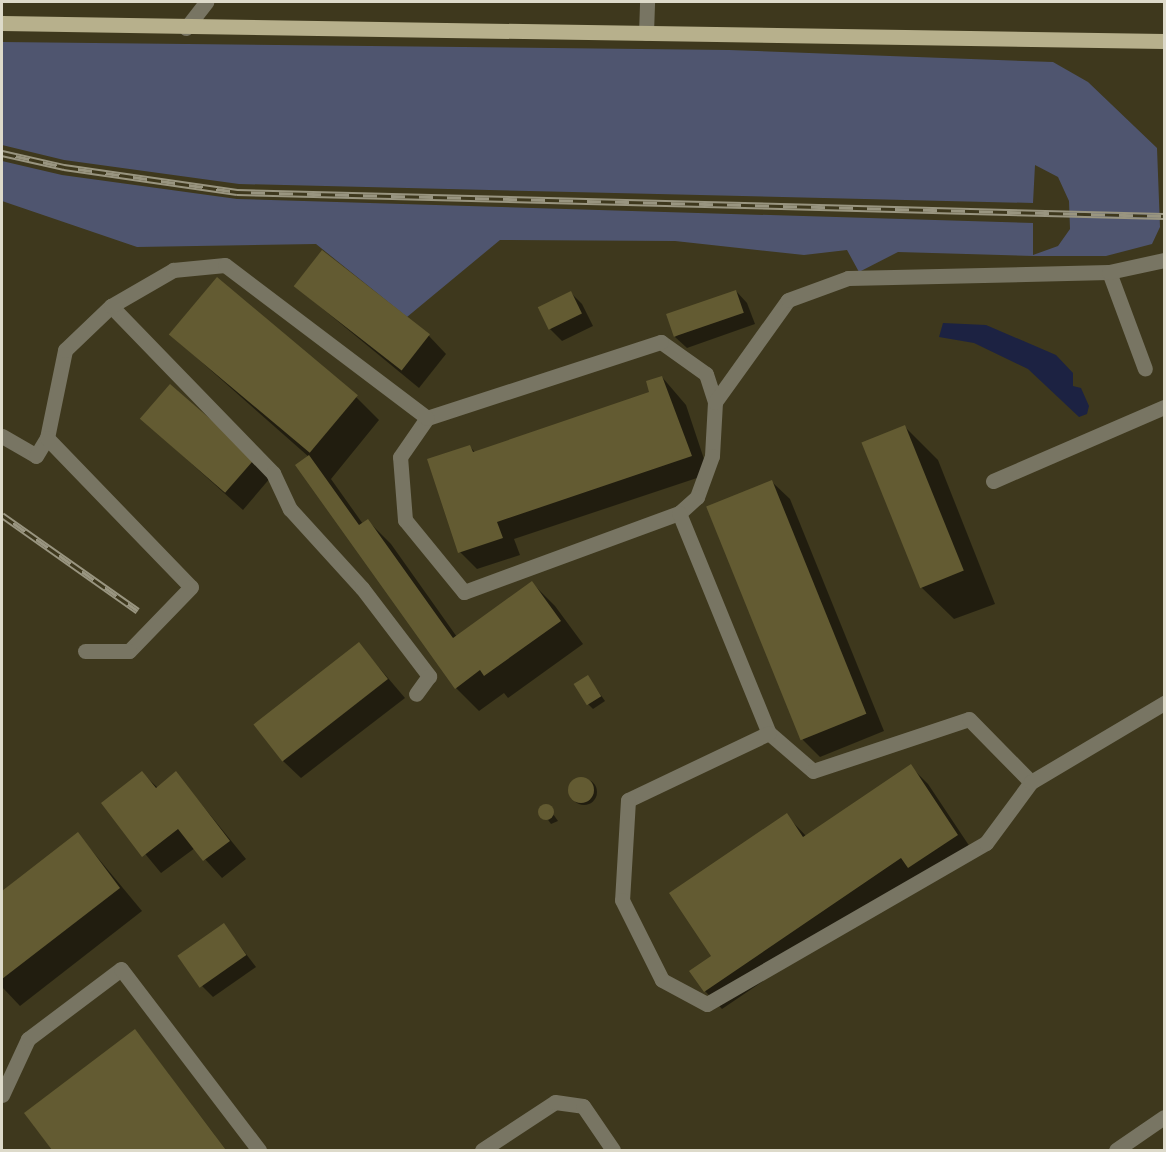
<!DOCTYPE html>
<style>
body{margin:0}
#map{position:relative;width:1166px;height:1152px;overflow:hidden;background:#3e381d;font-family:"Work Sans",sans-serif}
div>[style]{position:absolute}
[style*='--x']{left:calc(var(--x)*1px);top:calc(var(--y)*1px);width:calc(var(--w)*1px);rotate:calc(var(--a)*1deg)}
.green>*{inset:0;background:#4f556f}
.water>*{inset:0;background:#1c2242}
.shadow>*{inset:0;background:#0007}
.round{border-radius:50%}
.building>*{inset:0;background:#635b32;transform-origin:0 0}
.minor>*{height:15px;margin:-7.5px;padding:0 7.5px;transform-origin:7.5px;border-radius:7.5px;background:#787563}
.major>*{height:15px;margin:-7.5px;padding:0 7.5px;transform-origin:7.5px;border-radius:7.5px;background:#b7b08c}
.rail>*{height:7px;margin-top:-3.5px;transform-origin:0;background:repeating-linear-gradient(90deg,#3e381d 0 14px,#999580 0 28px);box-sizing:border-box;border-block:2px solid #999580}
span{translate:-50% -50%;white-space:nowrap;text-align:center;line-height:1.15;-webkit-text-stroke:4.5px #3e381d;paint-order:stroke}
.frame{position:absolute;inset:0;border:3px solid #dddaca;pointer-events:none}
</style>
<div id="map">
<div class="green">
<i style="clip-path:polygon(2px 42px,729px 50px,1053px 62px,1088px 82px,1157px 148px,1160px 227px,1152px 244px,1106px 256px,1033px 256px,898px 252px,859px 272px,847px 250px,804px 255px,675px 241px,500px 240px,407px 317px,316px 244px,137px 247px,2px 201px,2px 161px,62px 175px,237px 199px,1033px 223px,1033px 255px,1058px 246px,1070px 229px,1069px 201px,1058px 177px,1035px 165px,1033px 203px,239px 184px,64px 160px,2px 145px)"></i>
</div>
<div class="water">
<i style="clip-path:polygon(943px 323px,986px 325px,1056px 355px,1073px 373px,1073px 386px,1081px 388px,1089px 406px,1087px 414px,1079px 417px,1028px 369px,974px 343px,939px 337px)"></i>
</div>
<div class="shadow">
<i style="clip-path:polygon(295px 286px,429px 336px,446px 354px,419px 388px)"></i>
<i style="clip-path:polygon(736px 291px,747px 303px,755px 324px,687px 348px,675px 337px)"></i>
<i style="clip-path:polygon(571px 293px,582px 304px,593px 326px,562px 341px,550px 329px)"></i>
<i style="clip-path:polygon(171px 335px,356px 397px,379px 420px,331px 479px,363px 524px,368px 521px,391px 544px,457px 637px,532px 583px,555px 606px,583px 644px,508px 698px,504px 693px,479px 711px,456px 688px,309px 457px)"></i>
<i style="clip-path:polygon(662px 377px,686px 405px,709px 474px,514px 539px,520px 555px,477px 569px,460px 552px,469px 446px,476px 453px,651px 393px)"></i>
<i style="clip-path:polygon(142px 419px,254px 459px,271px 477px,243px 510px)"></i>
<i style="clip-path:polygon(905px 427px,938px 460px,995px 604px,954px 619px,921px 587px)"></i>
<i style="clip-path:polygon(772px 482px,790px 499px,884px 731px,820px 757px,803px 740px)"></i>
<i style="clip-path:polygon(359px 644px,405px 698px,301px 778px,283px 761px)"></i>
<i style="clip-path:polygon(588px 677px,605px 701px,593px 709px,588px 704px)"></i>
<i style="clip-path:polygon(910px 766px,928px 784px,974px 853px,918px 876px,722px 1009px,705px 991px,713px 956px,786px 815px,807px 837px)"></i>
<i style="clip-path:polygon(142px 773px,158px 788px,176px 773px,246px 859px,222px 878px,195px 848px,161px 873px,103px 803px)"></i>
<i class="round" style="left:571px;top:779px;width:26px;height:26px"></i>
<i style="clip-path:polygon(548px 807px,558px 821px,551px 824px,541px 810px)"></i>
<i style="clip-path:polygon(78px 834px,142px 911px,20px 1006px,2px 987px,2px 893px)"></i>
<i style="clip-path:polygon(224px 925px,256px 967px,213px 997px,202px 986px)"></i>
<i style="clip-path:polygon(140px 1036px,226px 1150px,54px 1150px,26px 1113px)"></i>
</div>
<div class="building">
<i style="left:322px;top:250px;width:137px;height:46px;rotate:38deg"></i>
<i style="left:217px;top:277px;width:184px;height:75px;rotate:40deg"></i>
<i style="left:736px;top:290px;width:24px;height:74px;rotate:71deg"></i>
<i style="left:571px;top:291px;width:25px;height:37px;rotate:64deg"></i>
<i style="clip-path:polygon(662px 376px,692px 456px,497px 522px,503px 538px,458px 553px,427px 459px,470px 445px,473px 452px,649px 392px,646px 381px)"></i>
<i style="left:170px;top:384px;width:113px;height:46px;rotate:41deg"></i>
<i style="left:905px;top:425px;width:157px;height:47px;rotate:68deg"></i>
<i style="clip-path:polygon(309px 455px,359px 525px,368px 519px,453px 638px,532px 581px,561px 621px,484px 676px,480px 670px,455px 689px,295px 465px)"></i>
<i style="left:772px;top:480px;width:252px;height:71px;rotate:68deg"></i>
<i style="left:359px;top:642px;width:47px;height:134px;rotate:52deg"></i>
<i style="left:588px;top:675px;width:25px;height:17px;rotate:58deg"></i>
<i style="clip-path:polygon(911px 764px,958px 835px,908px 868px,901px 858px,704px 992px,689px 971px,711px 956px,669px 893px,787px 813px,803px 837px)"></i>
<i style="clip-path:polygon(142px 771px,156px 788px,176px 771px,230px 841px,203px 861px,178px 829px,142px 857px,101px 803px)"></i>
<i class="round" style="left:568px;top:777px;width:26px;height:26px"></i>
<i class="round" style="left:538px;top:804px;width:16px;height:16px"></i>
<i style="clip-path:polygon(78px 832px,120px 888px,2px 979px,2px 891px)"></i>
<i style="left:224px;top:923px;width:39px;height:57px;rotate:55deg"></i>
<i style="clip-path:polygon(135px 1029px,226px 1150px,52px 1150px,24px 1113px)"></i>
</div>
<div class="minor">
<i style="--x:186;--y:28;--w:33;--a:-52"></i>
<i style="--x:646;--y:33;--w:31;--a:-88"></i>
<i style="--x:1109;--y:272;--w:103;--a:69.6"></i>
<i style="--x:111;--y:306;--w:233;--a:45.9"></i>
<i style="--x:273;--y:473;--w:40;--a:65"></i>
<i style="--x:290;--y:509;--w:107;--a:47.7"></i>
<i style="--x:362;--y:588;--w:111;--a:52.7"></i>
<i style="--x:429;--y:676;--w:22;--a:126"></i>
<i style="--x:661;--y:342;--w:55;--a:35.4"></i>
<i style="--x:706;--y:374;--w:29;--a:72"></i>
<i style="--x:715;--y:402;--w:54;--a:93.2"></i>
<i style="--x:712;--y:456;--w:44;--a:110.1"></i>
<i style="--x:697;--y:497;--w:24;--a:138"></i>
<i style="--x:679;--y:513;--w:229;--a:159.8"></i>
<i style="--x:464;--y:592;--w:93;--a:-129.3"></i>
<i style="--x:405;--y:520;--w:63;--a:-94.5"></i>
<i style="--x:400;--y:457;--w:47;--a:-55.3"></i>
<i style="--x:427;--y:418;--w:246;--a:-18"></i>
<i style="--x:715;--y:402;--w:125;--a:-54.4"></i>
<i style="--x:788;--y:300;--w:64;--a:-20.1"></i>
<i style="--x:848;--y:278;--w:261;--a:-1.3"></i>
<i style="--x:1109;--y:272;--w:56;--a:-12.3"></i>
<i style="--x:2;--y:436;--w:39;--a:30"></i>
<i style="--x:36;--y:456;--w:21;--a:-59"></i>
<i style="--x:47;--y:438;--w:90;--a:-78.4"></i>
<i style="--x:65;--y:350;--w:64;--a:-43.7"></i>
<i style="--x:111;--y:306;--w:72;--a:-30.1"></i>
<i style="--x:173;--y:270;--w:52;--a:-5.5"></i>
<i style="--x:225;--y:265;--w:253;--a:37.1"></i>
<i style="--x:47;--y:438;--w:207;--a:46"></i>
<i style="--x:191;--y:587;--w:89;--a:134.1"></i>
<i style="--x:129;--y:651;--w:44;--a:180"></i>
<i style="--x:993;--y:481;--w:186;--a:-23.4"></i>
<i style="--x:679;--y:513;--w:238;--a:67.8"></i>
<i style="--x:769;--y:733;--w:58;--a:40.8"></i>
<i style="--x:813;--y:771;--w:164;--a:-18.4"></i>
<i style="--x:969;--y:719;--w:88;--a:45.5"></i>
<i style="--x:769;--y:733;--w:156;--a:154.6"></i>
<i style="--x:628;--y:800;--w:100;--a:93.4"></i>
<i style="--x:622;--y:900;--w:89;--a:63.4"></i>
<i style="--x:662;--y:980;--w:51;--a:28.1"></i>
<i style="--x:707;--y:1004;--w:322;--a:-30"></i>
<i style="--x:986;--y:843;--w:76;--a:-53.6"></i>
<i style="--x:1031;--y:782;--w:155;--a:-30.7"></i>
<i style="--x:2;--y:1095;--w:62;--a:-65.1"></i>
<i style="--x:28;--y:1039;--w:116;--a:-37"></i>
<i style="--x:121;--y:969;--w:228;--a:52.7"></i>
<i style="--x:482;--y:1150;--w:87;--a:-33.3"></i>
<i style="--x:555;--y:1102;--w:28;--a:8"></i>
<i style="--x:583;--y:1106;--w:53;--a:55.7"></i>
<i style="--x:1116;--y:1150;--w:58;--a:-34.5"></i>
</div>
<div class="major">
<i style="--x:2;--y:23;--w:1162;--a:0.89"></i>
</div>
<div class="rail">
<i style="--x:2;--y:153;--w:64;--a:12.7"></i>
<i style="--x:64;--y:167;--w:175;--a:8.2"></i>
<i style="--x:237;--y:192;--w:927;--a:1.48"></i>
<i style="--x:2;--y:515;--w:166;--a:35.2"></i>
</div>
<div class="frame"></div>
</div>
